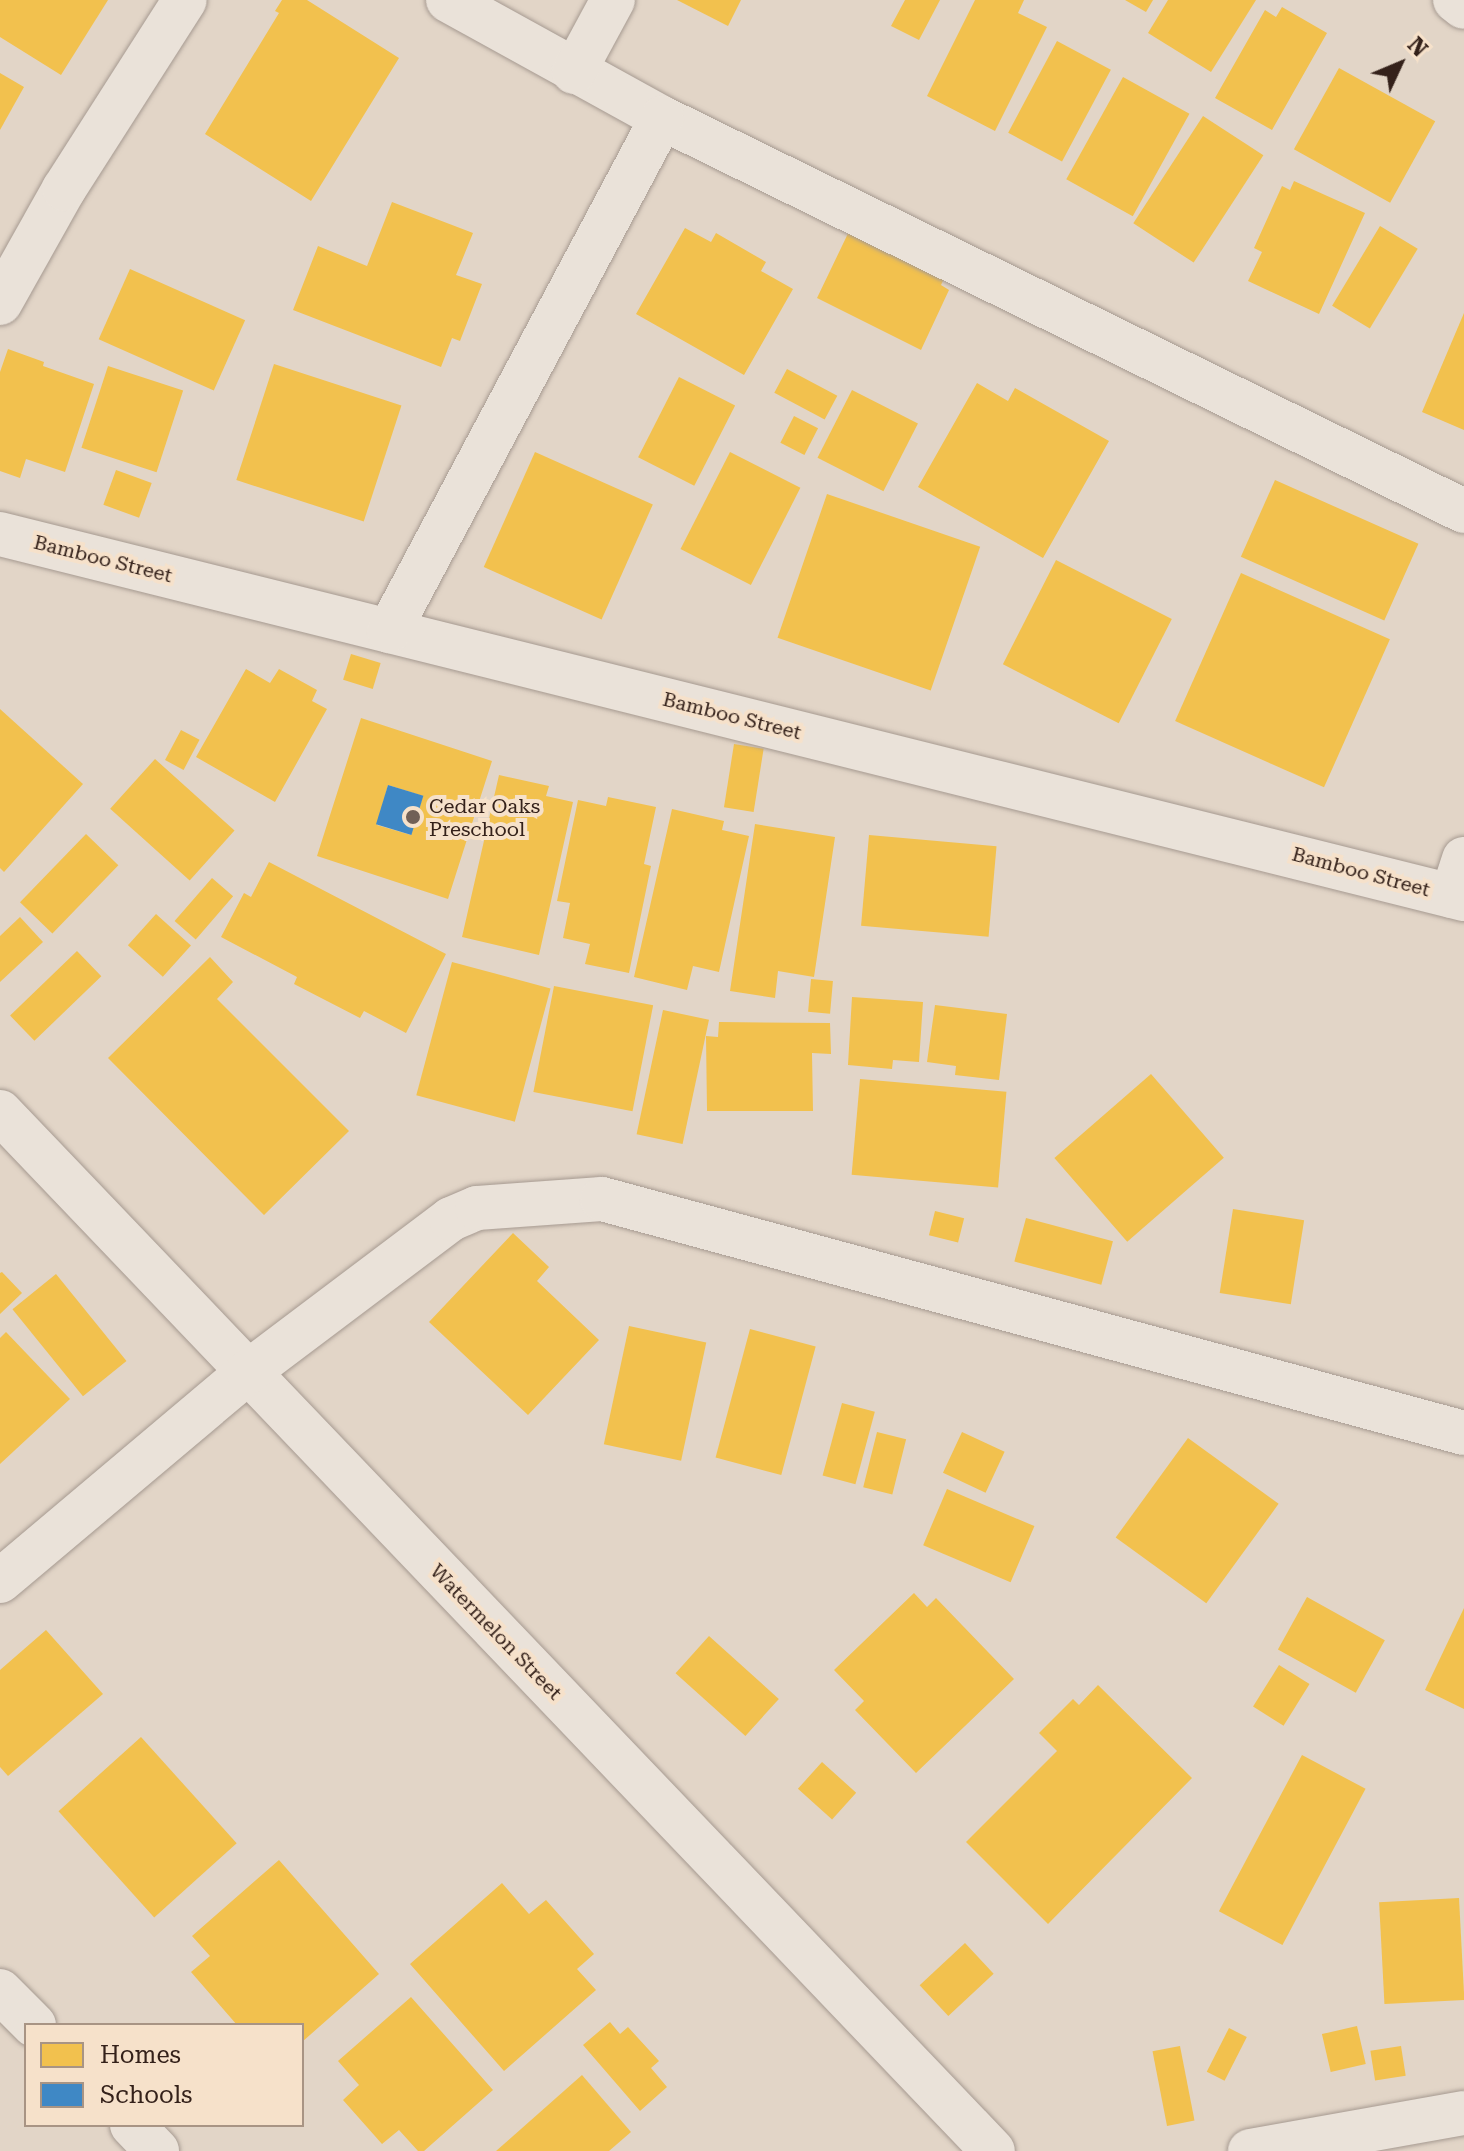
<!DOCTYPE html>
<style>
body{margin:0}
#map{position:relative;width:1464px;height:2151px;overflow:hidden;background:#e2d5c7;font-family:"Roboto Serif",serif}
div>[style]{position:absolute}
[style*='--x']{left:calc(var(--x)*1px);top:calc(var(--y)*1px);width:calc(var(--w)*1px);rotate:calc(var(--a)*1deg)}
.homes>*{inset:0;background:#f2c14e;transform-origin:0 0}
.schools>*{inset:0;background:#3f88c5;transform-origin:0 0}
.roads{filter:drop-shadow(0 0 2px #a69a91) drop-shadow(0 0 2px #a69a91)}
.minor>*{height:44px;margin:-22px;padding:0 22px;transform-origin:22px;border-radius:22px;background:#eae2d9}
.dots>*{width:22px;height:22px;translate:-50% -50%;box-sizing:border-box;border:4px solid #f6e1ca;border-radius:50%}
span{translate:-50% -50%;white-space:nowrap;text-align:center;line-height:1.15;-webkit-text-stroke:8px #f6e1ca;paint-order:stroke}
.street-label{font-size:20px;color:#34211a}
.poi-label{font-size:20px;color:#34211a}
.left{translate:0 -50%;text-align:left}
.legend{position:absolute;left:24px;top:2023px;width:280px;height:104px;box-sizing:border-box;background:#f6e1ca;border:2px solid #a89484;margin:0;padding:10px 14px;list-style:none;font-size:24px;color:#34211a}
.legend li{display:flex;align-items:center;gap:16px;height:40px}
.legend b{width:40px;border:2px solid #a89484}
.north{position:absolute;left:1360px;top:24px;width:80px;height:80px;-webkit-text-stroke:6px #f6e1ca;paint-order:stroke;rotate:46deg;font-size:22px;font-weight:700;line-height:32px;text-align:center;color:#34211a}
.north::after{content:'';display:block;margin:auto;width:28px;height:36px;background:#34211a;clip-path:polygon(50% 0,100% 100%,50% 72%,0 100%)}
</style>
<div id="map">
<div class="homes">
<i style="clip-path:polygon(0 0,108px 0,61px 75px,0 37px)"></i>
<i style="clip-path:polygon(282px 0,307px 0,399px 58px,311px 201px,205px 134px,279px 13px,275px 11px)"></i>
<i style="clip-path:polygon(677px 0,741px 0,728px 26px)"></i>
<i style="clip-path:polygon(905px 0,940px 0,919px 40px,891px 26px)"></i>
<i style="clip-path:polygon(975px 0,1024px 0,1018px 13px,1047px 27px,995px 131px,927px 96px)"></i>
<i style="clip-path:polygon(1125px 0,1153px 0,1146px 12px)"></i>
<i style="clip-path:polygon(1168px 0,1256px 0,1211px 72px,1148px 33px)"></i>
<i style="clip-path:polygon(1282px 7px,1327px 33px,1272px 130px,1215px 98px,1265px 10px,1276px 17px)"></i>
<i style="left:1057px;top:41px;width:61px;height:104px;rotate:28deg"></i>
<i style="left:1339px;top:68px;width:110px;height:93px;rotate:29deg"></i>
<i style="clip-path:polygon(0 73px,24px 87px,0 130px)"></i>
<i style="left:1123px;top:77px;width:76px;height:117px;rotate:29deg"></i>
<i style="left:1203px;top:116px;width:72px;height:128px;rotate:33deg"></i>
<i style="clip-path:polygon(1294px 181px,1365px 213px,1319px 314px,1248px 281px,1262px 252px,1254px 248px,1282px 186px,1290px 190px)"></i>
<i style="clip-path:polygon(392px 202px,473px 233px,456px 275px,482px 284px,460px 341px,452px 338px,441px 367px,293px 310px,318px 246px,367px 266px)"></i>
<i style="clip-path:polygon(854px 221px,949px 268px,941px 285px,949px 290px,921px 350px,817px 298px)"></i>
<i style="left:1380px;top:226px;width:44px;height:93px;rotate:31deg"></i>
<i style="clip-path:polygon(685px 228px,711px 242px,716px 233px,766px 262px,761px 271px,793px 289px,744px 375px,636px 314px)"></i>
<i style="left:130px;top:269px;width:126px;height:77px;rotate:24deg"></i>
<i style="clip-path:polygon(1464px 313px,1464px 430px,1422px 412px)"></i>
<i style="clip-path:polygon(8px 349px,44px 362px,43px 366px,94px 384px,65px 472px,26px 459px,20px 478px,0 471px,0 372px)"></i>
<i style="left:274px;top:364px;width:134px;height:122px;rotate:18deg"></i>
<i style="left:108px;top:366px;width:79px;height:86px;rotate:18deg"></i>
<i style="left:787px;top:369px;width:57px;height:27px;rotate:28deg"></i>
<i style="left:679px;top:377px;width:63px;height:90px;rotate:27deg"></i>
<i style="clip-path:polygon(977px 383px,1008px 401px,1015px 388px,1109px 441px,1043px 558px,918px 487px)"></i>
<i style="left:852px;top:390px;width:74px;height:76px;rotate:27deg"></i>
<i style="left:794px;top:416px;width:27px;height:30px;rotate:27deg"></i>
<i style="left:535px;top:452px;width:129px;height:126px;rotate:24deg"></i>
<i style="left:730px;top:452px;width:79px;height:109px;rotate:27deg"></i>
<i style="left:116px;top:470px;width:38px;height:37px;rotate:20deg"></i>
<i style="left:1275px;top:480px;width:157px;height:84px;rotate:24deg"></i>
<i style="left:827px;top:494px;width:162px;height:152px;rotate:19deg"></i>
<i style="left:1056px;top:560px;width:130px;height:117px;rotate:27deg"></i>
<i style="left:1241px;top:573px;width:163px;height:162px;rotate:24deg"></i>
<i style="left:351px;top:654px;width:31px;height:27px;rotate:17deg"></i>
<i style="clip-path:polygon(246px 669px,270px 683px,279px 669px,317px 690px,312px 701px,327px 709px,275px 802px,196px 757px)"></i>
<i style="clip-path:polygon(0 709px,83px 784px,4px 872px,0 868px)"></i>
<i style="clip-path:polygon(evenodd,361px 718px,492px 761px,448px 899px,317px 856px,361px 718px,388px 785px,423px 796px,411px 835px,377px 825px,388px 785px)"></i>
<i style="left:181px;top:730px;width:21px;height:34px;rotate:28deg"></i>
<i style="left:734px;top:744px;width:30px;height:64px;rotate:9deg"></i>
<i style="left:155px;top:759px;width:107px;height:67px;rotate:42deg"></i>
<i style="clip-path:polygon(499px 775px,549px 786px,546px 796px,573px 802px,539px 955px,462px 937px)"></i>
<i style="clip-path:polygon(608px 797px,656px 807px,644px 864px,651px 866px,629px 973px,585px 964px,590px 944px,563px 938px,570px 903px,557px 901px,578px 800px,606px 806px)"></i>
<i style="clip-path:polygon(672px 809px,724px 821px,722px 830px,749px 836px,719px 972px,693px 966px,687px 990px,634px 977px)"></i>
<i style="clip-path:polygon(755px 824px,835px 837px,814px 977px,778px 971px,775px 998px,730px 991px)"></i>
<i style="left:86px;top:834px;width:45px;height:95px;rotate:44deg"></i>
<i style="left:869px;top:835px;width:128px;height:91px;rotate:5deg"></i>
<i style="clip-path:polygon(269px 862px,446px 954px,406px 1033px,364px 1011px,360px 1018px,294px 984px,297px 977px,221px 937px,244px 893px,251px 897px)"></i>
<i style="left:212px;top:878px;width:28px;height:57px;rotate:41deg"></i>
<i style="left:156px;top:914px;width:47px;height:42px;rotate:42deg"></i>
<i style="clip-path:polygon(20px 917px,43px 942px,0 982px,0 936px)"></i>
<i style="left:77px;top:951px;width:35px;height:93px;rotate:46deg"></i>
<i style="clip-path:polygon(210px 957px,233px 982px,217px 999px,349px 1131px,264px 1215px,108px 1058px)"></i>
<i style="left:452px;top:962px;width:102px;height:138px;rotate:15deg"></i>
<i style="left:811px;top:979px;width:22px;height:33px;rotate:5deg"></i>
<i style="left:554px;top:986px;width:101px;height:108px;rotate:11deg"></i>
<i style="clip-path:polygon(852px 997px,923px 1002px,919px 1062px,893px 1060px,892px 1069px,848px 1065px)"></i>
<i style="clip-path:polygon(935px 1005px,1007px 1014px,999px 1080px,955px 1075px,956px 1066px,927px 1062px)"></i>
<i style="left:663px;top:1010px;width:47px;height:127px;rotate:12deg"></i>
<i style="clip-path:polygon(719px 1022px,830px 1023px,831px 1054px,812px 1053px,813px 1111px,707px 1111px,706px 1036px,718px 1037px)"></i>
<i style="left:1151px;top:1074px;width:111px;height:128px;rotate:49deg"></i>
<i style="left:860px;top:1079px;width:147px;height:96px;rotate:5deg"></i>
<i style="left:1233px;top:1209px;width:72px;height:85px;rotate:9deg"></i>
<i style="left:935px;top:1211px;width:30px;height:25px;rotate:14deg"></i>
<i style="left:1026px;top:1218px;width:90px;height:45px;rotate:15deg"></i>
<i style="clip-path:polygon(513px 1233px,549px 1267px,537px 1281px,599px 1340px,528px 1415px,429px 1322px)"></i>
<i style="clip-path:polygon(2px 1272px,22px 1293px,0 1314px,0 1273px)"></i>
<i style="left:56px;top:1274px;width:112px;height:56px;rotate:51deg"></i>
<i style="left:629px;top:1326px;width:79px;height:121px;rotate:12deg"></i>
<i style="left:750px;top:1329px;width:68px;height:133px;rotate:15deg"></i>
<i style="clip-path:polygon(6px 1332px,70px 1399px,0 1464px,0 1338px)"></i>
<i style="left:842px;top:1403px;width:34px;height:75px;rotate:15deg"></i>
<i style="left:877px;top:1432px;width:30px;height:57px;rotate:14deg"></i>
<i style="left:962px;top:1432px;width:47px;height:45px;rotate:25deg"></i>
<i style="left:1188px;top:1438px;width:112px;height:123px;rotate:36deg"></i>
<i style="left:947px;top:1489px;width:95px;height:61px;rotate:23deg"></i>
<i style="clip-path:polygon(914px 1593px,927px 1607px,936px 1598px,1014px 1679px,916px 1773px,855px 1710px,864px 1701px,834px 1670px)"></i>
<i style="left:1307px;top:1597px;width:89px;height:60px;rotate:29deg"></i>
<i style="clip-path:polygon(1464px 1608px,1464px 1709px,1425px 1690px)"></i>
<i style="clip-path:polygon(46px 1630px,103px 1694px,8px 1776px,0 1767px,0 1670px)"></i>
<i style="left:709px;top:1636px;width:94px;height:50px;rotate:42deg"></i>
<i style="left:1279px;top:1665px;width:36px;height:49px;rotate:32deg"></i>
<i style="clip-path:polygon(1098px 1685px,1192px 1778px,1048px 1924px,966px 1842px,1057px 1751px,1039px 1733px,1073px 1699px,1079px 1705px)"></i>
<i style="left:141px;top:1737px;width:143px;height:111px;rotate:48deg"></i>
<i style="left:1302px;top:1755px;width:72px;height:177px;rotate:28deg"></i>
<i style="left:822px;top:1762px;width:46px;height:36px;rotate:42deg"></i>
<i style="clip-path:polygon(279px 1860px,379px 1974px,302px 2042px,302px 2025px,237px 2025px,191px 1972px,210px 1956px,192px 1936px)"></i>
<i style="clip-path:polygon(502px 1883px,529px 1914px,546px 1900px,594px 1954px,577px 1969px,596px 1990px,504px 2071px,410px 1964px)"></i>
<i style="left:1459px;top:1898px;width:102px;height:80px;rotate:87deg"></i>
<i style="left:965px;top:1943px;width:42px;height:62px;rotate:47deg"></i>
<i style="clip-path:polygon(411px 1997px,493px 2090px,424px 2151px,418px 2151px,399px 2130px,382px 2144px,343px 2100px,359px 2085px,338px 2061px)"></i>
<i style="clip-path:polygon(610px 2022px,620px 2034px,628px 2027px,659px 2061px,651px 2068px,667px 2087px,640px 2111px,583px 2045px)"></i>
<i style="left:1357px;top:2026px;width:39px;height:36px;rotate:77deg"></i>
<i style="left:1229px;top:2028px;width:20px;height:49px;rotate:27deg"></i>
<i style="left:1180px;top:2046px;width:76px;height:28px;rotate:79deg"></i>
<i style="left:1401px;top:2046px;width:30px;height:31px;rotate:81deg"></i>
<i style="clip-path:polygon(582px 2075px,631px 2132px,609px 2151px,496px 2151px)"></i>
</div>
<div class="schools">
<i style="left:388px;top:785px;width:37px;height:41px;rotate:17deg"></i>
</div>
<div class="roads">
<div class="minor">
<i style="--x:448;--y:0;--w:244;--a:28.9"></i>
<i style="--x:662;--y:118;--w:893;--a:26.11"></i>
<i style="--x:1455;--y:0;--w:11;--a:38"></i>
<i style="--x:574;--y:72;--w:82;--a:-61.6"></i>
<i style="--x:0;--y:303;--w:131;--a:-60.7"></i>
<i style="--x:64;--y:189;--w:224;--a:-57.4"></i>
<i style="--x:0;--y:534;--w:1509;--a:14"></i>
<i style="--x:389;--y:631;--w:581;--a:-61.98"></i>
<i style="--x:1452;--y:896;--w:39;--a:-72"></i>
<i style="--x:0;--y:1112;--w:1437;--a:46.3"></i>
<i style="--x:0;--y:1581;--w:324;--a:-40.1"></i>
<i style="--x:248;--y:1372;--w:254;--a:-37"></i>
<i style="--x:451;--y:1219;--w:28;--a:-23"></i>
<i style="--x:477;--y:1208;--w:125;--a:-4.1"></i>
<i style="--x:602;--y:1199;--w:893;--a:15.19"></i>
<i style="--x:0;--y:1991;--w:48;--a:45"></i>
<i style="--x:132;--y:2125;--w:36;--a:46"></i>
<i style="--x:1250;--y:2151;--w:217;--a:-10.1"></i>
</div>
</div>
<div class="dots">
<i style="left:413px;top:817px;background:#716057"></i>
</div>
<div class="street-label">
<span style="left:103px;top:559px;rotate:14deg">Bamboo Street</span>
<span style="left:732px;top:716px;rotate:14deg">Bamboo Street</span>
<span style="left:1361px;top:872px;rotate:15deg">Bamboo Street</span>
<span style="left:496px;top:1632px;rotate:46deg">Watermelon Street</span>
</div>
<div class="poi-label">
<span class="left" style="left:429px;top:818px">Cedar Oaks<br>Preschool</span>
</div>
<ul class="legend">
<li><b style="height:22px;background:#f2c14e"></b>Homes</li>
<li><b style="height:22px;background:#3f88c5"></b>Schools</li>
</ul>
<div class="north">N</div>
</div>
